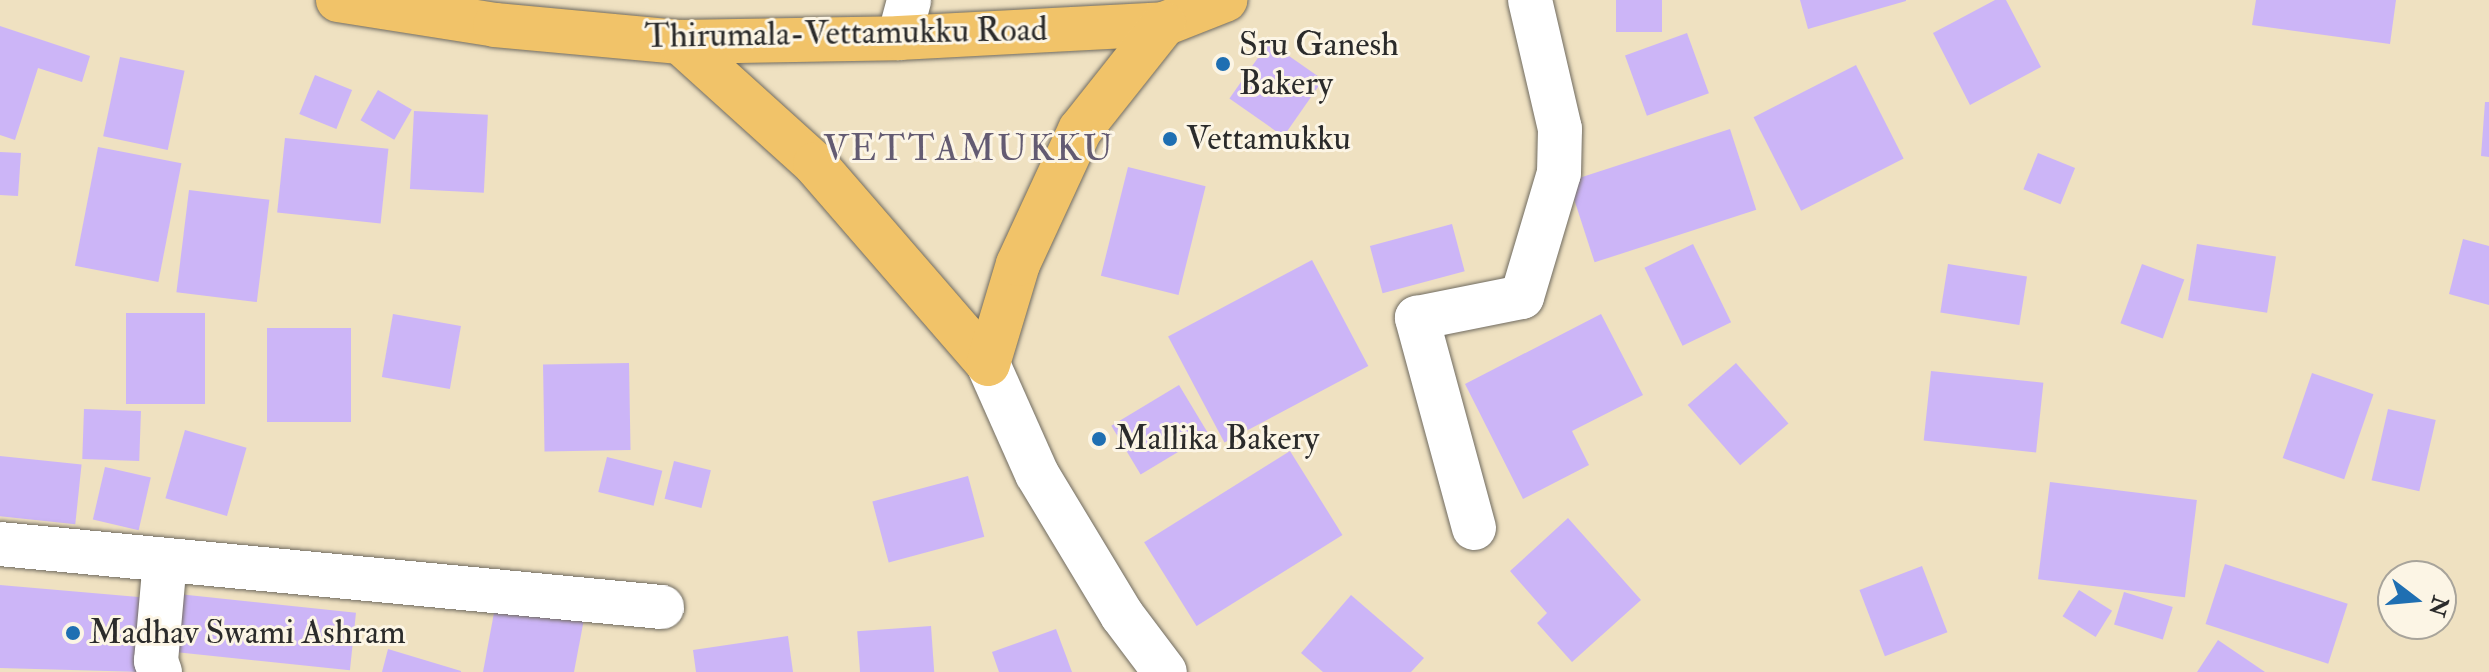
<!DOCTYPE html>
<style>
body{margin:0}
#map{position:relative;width:2489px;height:672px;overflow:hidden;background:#efe1c1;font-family:"IM FELL Double Pica",serif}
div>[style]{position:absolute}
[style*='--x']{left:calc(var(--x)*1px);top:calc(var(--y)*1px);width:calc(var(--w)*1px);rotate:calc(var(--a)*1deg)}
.building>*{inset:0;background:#ccb5f7;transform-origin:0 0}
.roads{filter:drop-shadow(0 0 2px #706b60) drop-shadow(0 0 2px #706b60)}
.minor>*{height:44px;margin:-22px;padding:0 22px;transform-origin:22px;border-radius:22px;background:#fff}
.major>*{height:44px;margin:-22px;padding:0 22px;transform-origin:22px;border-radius:22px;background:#f1c369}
.dots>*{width:22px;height:22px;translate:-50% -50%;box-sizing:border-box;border:4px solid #fcf5e5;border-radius:50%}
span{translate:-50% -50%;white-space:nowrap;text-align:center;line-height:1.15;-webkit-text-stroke:6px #fcf5e5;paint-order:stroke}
.street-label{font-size:34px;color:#2b2b2b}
.poi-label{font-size:34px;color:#2b2b2b}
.left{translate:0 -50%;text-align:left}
.neighbourhood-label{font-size:36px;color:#635b72;letter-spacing:2px}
.north{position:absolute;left:2377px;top:560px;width:80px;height:80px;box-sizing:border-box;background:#fcf5e5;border:2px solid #a8a49b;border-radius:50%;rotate:106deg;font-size:22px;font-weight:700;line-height:32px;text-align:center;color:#2b2b2b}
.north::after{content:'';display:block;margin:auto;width:28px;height:36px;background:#1f6fb2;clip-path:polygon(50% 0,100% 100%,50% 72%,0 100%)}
</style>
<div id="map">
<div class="building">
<i style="left:1616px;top:0;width:46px;height:32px"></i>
<i style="clip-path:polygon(1800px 0,1906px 0,1906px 1px,1808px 29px)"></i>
<i style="clip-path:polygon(1995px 0,2006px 0,2041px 67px,1970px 105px,1933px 33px)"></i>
<i style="clip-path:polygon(2256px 0,2396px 0,2390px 44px,2252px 25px)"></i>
<i style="clip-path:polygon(0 26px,90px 56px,82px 82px,38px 68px,15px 140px,0 135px)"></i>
<i style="left:1687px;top:33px;width:64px;height:66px;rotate:70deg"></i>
<i style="left:1269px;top:42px;width:66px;height:69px;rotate:35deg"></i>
<i style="left:120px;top:57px;width:66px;height:81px;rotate:12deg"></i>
<i style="left:1856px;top:65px;width:105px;height:115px;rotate:63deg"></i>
<i style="left:315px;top:75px;width:40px;height:42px;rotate:22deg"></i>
<i style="left:378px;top:90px;width:39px;height:35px;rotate:30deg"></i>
<i style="clip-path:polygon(2485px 102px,2489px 102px,2489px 157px,2481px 156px)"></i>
<i style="left:414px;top:111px;width:74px;height:78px;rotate:3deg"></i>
<i style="left:1730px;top:129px;width:85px;height:170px;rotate:72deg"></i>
<i style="left:285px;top:138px;width:104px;height:75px;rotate:6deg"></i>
<i style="left:98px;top:147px;width:85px;height:121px;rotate:11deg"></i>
<i style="clip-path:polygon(0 152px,21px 153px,18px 196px,0 195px)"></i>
<i style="left:2038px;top:153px;width:40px;height:39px;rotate:22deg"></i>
<i style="left:1128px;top:167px;width:80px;height:112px;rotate:14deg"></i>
<i style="left:189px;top:190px;width:81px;height:103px;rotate:7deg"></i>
<i style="left:1452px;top:224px;width:49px;height:85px;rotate:75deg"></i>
<i style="clip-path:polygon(2463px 239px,2489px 246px,2489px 305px,2449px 294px)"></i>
<i style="left:1693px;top:244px;width:87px;height:54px;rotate:64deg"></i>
<i style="left:2197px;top:244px;width:80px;height:57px;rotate:9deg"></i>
<i style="left:1312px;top:260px;width:120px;height:163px;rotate:62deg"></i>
<i style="left:1948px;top:264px;width:80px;height:49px;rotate:9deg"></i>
<i style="left:2142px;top:264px;width:45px;height:63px;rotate:20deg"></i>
<i style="left:126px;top:313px;width:79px;height:91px"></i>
<i style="left:393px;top:314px;width:69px;height:64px;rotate:10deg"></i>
<i style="clip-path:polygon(1601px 314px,1643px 395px,1572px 431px,1589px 465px,1523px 499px,1465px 384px)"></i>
<i style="left:351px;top:328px;width:94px;height:84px;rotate:90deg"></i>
<i style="left:629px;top:363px;width:87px;height:86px;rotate:89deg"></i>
<i style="left:1736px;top:363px;width:80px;height:64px;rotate:49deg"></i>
<i style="left:1931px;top:371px;width:113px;height:70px;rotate:6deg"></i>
<i style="left:2312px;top:373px;width:65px;height:90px;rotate:19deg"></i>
<i style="left:1179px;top:385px;width:57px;height:79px;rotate:59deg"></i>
<i style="left:84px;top:409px;width:57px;height:50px;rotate:2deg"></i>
<i style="left:2388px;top:409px;width:49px;height:73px;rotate:13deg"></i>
<i style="left:185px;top:430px;width:64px;height:71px;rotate:16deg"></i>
<i style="left:1290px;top:451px;width:99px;height:172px;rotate:58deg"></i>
<i style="left:0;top:456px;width:82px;height:60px;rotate:6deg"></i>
<i style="left:607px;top:457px;width:57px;height:36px;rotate:14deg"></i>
<i style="left:674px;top:461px;width:38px;height:39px;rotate:14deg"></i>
<i style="left:105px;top:467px;width:47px;height:54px;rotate:13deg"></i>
<i style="left:968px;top:476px;width:63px;height:99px;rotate:75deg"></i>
<i style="left:2050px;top:482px;width:148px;height:98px;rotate:7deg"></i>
<i style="clip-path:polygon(1568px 518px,1641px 600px,1572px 662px,1537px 623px,1547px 613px,1510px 571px)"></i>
<i style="left:2225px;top:564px;width:129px;height:63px;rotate:18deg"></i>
<i style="left:1922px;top:566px;width:71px;height:67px;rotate:69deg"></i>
<i style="clip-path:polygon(0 585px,150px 598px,143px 672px,0 668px)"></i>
<i style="left:2079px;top:590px;width:39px;height:31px;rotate:32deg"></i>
<i style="left:2124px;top:592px;width:51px;height:34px;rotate:17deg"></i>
<i style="left:169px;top:593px;width:188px;height:58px;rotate:6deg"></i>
<i style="clip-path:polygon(1351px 595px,1424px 658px,1411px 672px,1323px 672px,1301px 653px)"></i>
<i style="clip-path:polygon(496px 602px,584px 619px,574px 672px,483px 672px)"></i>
<i style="left:931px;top:626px;width:46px;height:74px;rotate:86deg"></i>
<i style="clip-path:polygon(1056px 629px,1072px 672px,999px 672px,992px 652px)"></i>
<i style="clip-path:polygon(788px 636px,793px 672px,696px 672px,693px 650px)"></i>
<i style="clip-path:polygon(2218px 640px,2265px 672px,2197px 672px)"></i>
<i style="clip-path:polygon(388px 649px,461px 671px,461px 672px,382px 672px)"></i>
</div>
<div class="roads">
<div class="minor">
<i style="--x:899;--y:38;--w:39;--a:-75"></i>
<i style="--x:988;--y:364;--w:120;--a:66"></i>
<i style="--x:1037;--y:474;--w:165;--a:58.9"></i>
<i style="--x:1122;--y:615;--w:71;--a:53"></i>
<i style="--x:1474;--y:528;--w:218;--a:-105.2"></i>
<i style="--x:1417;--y:318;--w:107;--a:-11.3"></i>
<i style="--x:1522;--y:297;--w:129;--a:-73.4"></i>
<i style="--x:1559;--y:173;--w:44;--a:-88.7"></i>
<i style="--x:1560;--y:129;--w:132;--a:-103.1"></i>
<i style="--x:0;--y:544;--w:665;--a:5.44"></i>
<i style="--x:160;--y:672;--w:12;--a:-110"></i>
<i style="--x:156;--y:661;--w:101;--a:-84.9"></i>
</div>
<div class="major">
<i style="--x:338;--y:0;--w:159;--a:9"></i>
<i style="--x:495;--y:25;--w:186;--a:5.3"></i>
<i style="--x:680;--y:42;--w:219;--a:-1"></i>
<i style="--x:899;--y:38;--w:265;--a:-3"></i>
<i style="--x:1164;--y:24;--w:66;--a:-21.5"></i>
<i style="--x:680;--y:42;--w:182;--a:42.1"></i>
<i style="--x:815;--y:164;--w:264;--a:49.1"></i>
<i style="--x:988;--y:364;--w:104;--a:-73.3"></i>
<i style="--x:1018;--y:264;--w:148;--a:-65.2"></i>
<i style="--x:1080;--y:130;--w:135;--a:-51.6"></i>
</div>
</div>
<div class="dots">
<i style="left:1223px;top:64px;background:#1f6fb2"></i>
<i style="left:1170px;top:139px;background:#1f6fb2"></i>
<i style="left:1099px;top:439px;background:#1f6fb2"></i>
<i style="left:73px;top:633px;background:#1f6fb2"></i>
</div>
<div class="street-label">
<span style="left:846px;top:33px;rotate:-1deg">Thirumala-Vettamukku Road</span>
</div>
<div class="poi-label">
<span class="left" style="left:1239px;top:64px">Sru Ganesh<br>Bakery</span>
<span class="left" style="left:1186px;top:139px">Vettamukku</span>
<span class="left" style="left:1115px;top:439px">Mallika Bakery</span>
<span class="left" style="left:89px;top:633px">Madhav Swami Ashram</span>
</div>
<div class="neighbourhood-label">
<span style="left:969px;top:149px">VETTAMUKKU</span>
</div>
<div class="north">N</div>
</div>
